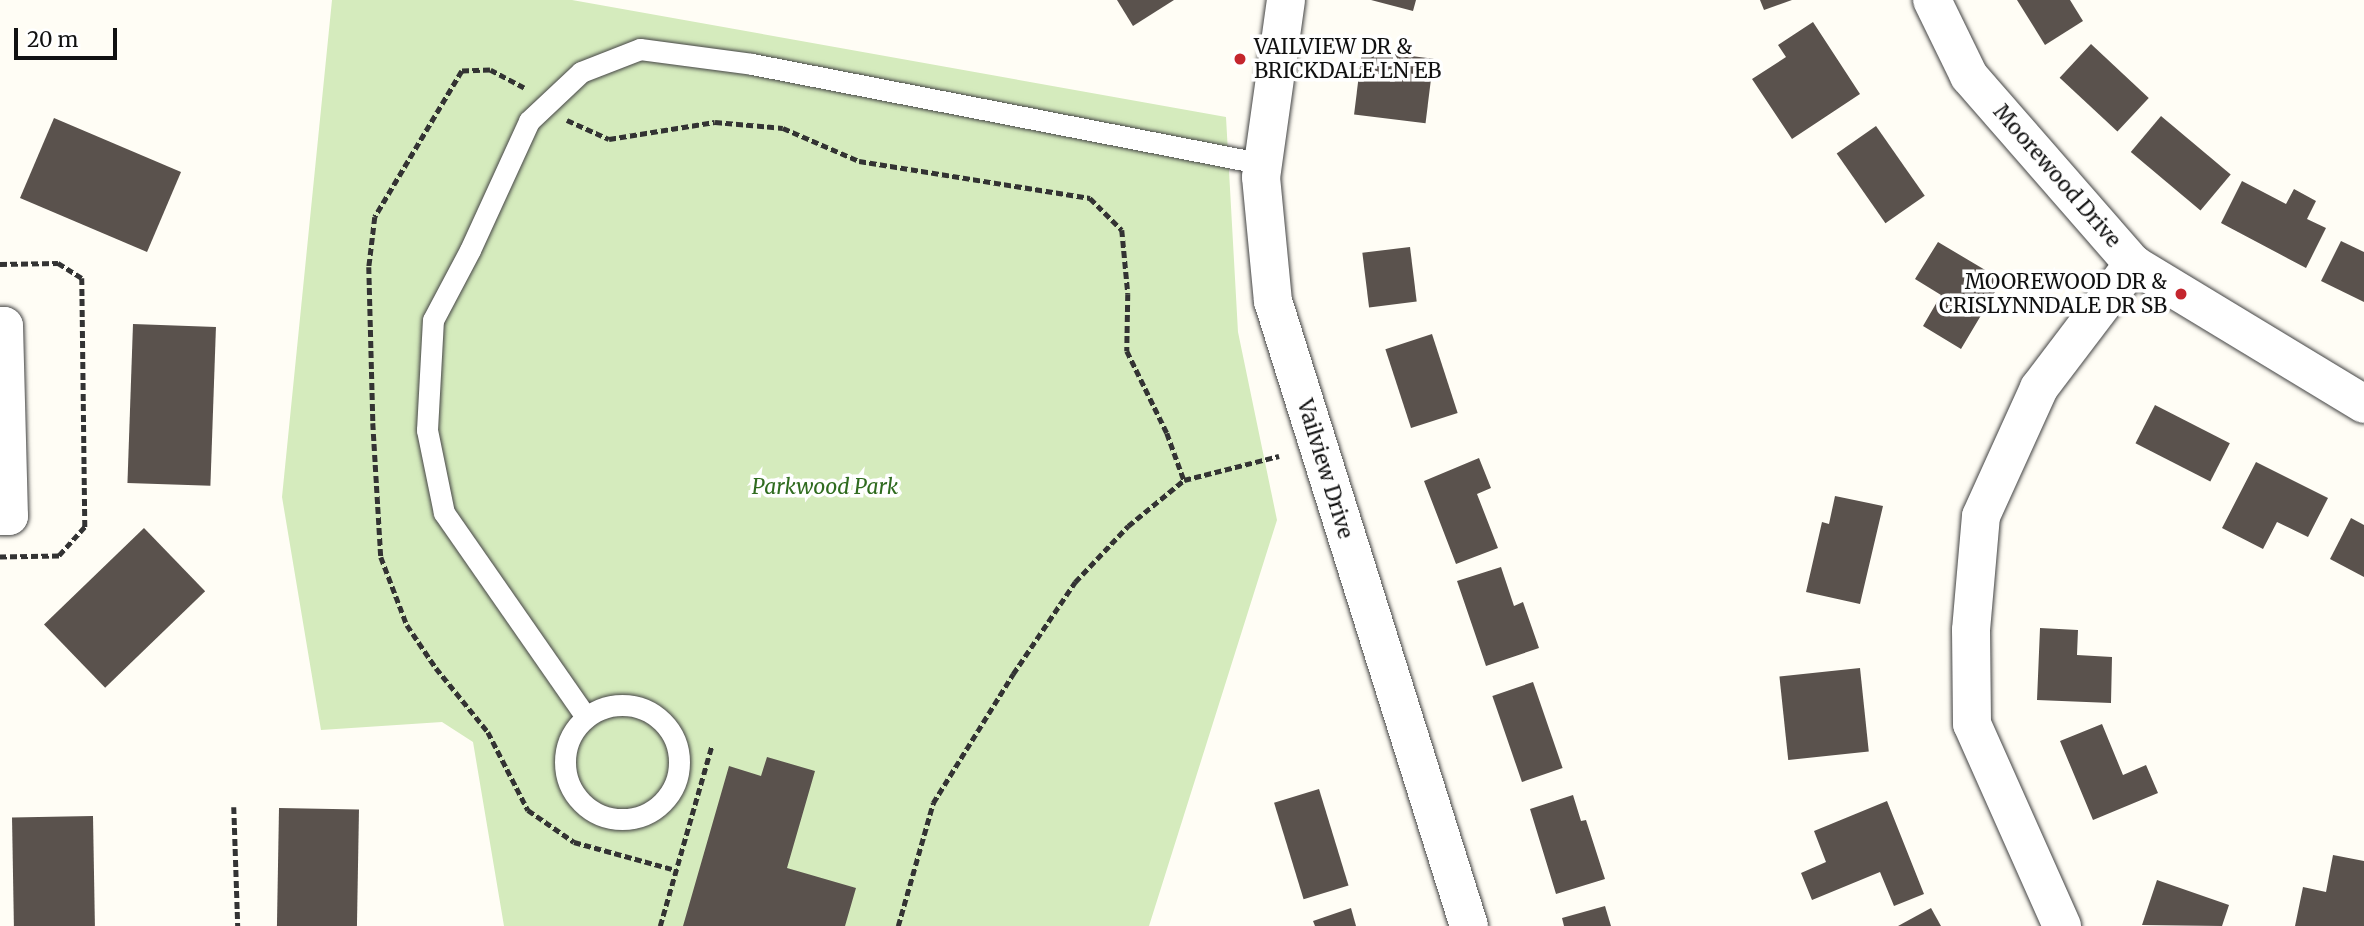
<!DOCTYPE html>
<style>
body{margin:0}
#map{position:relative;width:2364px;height:926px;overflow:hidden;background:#fffdf5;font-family:Merriweather,serif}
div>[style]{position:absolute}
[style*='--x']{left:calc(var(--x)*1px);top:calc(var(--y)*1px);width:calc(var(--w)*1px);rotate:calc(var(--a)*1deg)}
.green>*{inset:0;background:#d5ebbd}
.building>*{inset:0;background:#5a524d;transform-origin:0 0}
.path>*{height:4.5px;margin-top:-2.25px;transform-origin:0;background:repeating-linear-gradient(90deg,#333 0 7px,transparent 0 10.5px)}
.roads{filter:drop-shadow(0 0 2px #444) drop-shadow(0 0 2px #444)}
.lane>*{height:21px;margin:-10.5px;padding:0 10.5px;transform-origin:10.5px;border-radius:10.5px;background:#fff}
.lane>.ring{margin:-10.5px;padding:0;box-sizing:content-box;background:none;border:21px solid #fff;border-radius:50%}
.street>*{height:38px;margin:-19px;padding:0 19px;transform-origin:19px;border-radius:19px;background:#fff}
.dots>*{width:19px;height:19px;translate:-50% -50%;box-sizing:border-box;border:4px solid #fff;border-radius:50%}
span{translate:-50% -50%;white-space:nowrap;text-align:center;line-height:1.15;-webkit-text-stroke:7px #fff;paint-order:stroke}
.poi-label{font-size:21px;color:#111}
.left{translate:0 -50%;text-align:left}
.right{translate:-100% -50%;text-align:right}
.street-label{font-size:21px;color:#111}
.park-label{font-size:21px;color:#2f6b1f;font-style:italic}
.scale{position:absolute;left:14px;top:28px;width:103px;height:32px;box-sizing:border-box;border:4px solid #111;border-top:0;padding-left:9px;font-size:21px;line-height:24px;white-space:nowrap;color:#111;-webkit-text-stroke:5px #fff;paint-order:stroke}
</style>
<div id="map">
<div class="green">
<i style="clip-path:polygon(332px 0,572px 0,1226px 117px,1238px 332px,1277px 520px,1149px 926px,504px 926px,473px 742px,442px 722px,321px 730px,282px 497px)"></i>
</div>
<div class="building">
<i style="clip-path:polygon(1117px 0,1174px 0,1133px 26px)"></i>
<i style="clip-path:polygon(1371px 0,1416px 0,1413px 11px)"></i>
<i style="clip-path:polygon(1760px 0,1792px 0,1764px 10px)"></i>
<i style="clip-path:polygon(2017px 0,2070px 0,2083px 21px,2045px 45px)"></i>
<i style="clip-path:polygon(1813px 22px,1860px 94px,1792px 139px,1752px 79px,1786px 57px,1778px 45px)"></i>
<i style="left:2091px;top:44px;width:79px;height:46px;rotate:43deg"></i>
<i style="left:1362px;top:50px;width:72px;height:65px;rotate:7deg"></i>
<i style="left:2161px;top:116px;width:91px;height:47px;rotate:40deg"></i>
<i style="left:54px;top:118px;width:138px;height:87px;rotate:23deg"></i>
<i style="left:1876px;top:126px;width:85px;height:48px;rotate:55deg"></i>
<i style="clip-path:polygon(2242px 181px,2286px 204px,2294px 189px,2316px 201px,2307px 219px,2326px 228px,2306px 268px,2221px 223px)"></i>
<i style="clip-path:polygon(2341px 241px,2364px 252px,2364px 302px,2321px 281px)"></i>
<i style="clip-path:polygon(1938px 242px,2002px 280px,1961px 349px,1923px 326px,1941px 295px,1915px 279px)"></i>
<i style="left:1410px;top:247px;width:55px;height:48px;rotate:83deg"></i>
<i style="left:133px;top:324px;width:83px;height:159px;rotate:2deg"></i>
<i style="left:1432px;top:334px;width:83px;height:49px;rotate:72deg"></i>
<i style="left:2155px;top:405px;width:84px;height:43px;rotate:27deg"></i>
<i style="clip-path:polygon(1479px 458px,1491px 488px,1477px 494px,1498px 548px,1456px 564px,1424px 481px)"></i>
<i style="clip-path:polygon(2256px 462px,2328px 498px,2308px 537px,2277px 522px,2263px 549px,2222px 528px)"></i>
<i style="clip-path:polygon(1835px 496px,1883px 506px,1860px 604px,1806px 592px,1822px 522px,1829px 524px)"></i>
<i style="clip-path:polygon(2351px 518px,2364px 525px,2364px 577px,2330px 559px)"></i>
<i style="left:144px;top:528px;width:88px;height:139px;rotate:46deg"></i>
<i style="clip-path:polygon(1501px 567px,1514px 606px,1523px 602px,1539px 648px,1486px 666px,1457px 581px)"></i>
<i style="clip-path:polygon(2040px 628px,2078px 630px,2077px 655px,2112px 657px,2111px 703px,2037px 700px)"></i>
<i style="left:1860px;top:668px;width:84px;height:81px;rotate:84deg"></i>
<i style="left:1533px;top:682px;width:91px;height:43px;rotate:71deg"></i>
<i style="clip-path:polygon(2102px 724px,2123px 775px,2146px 765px,2158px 793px,2093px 820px,2060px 741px)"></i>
<i style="clip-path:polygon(767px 757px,815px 771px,787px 868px,856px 888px,845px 926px,683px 926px,729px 766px,761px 776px)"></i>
<i style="left:1319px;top:789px;width:101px;height:47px;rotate:73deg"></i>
<i style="clip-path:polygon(1573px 795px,1581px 821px,1586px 820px,1605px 879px,1556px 894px,1530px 809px)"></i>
<i style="clip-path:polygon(1887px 801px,1924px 894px,1894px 906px,1880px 872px,1812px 900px,1801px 873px,1826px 862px,1814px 831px)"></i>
<i style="left:279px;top:808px;width:80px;height:118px;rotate:1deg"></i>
<i style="left:93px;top:816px;width:110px;height:81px;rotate:89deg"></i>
<i style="clip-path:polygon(2333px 855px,2364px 861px,2364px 926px,2295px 926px,2303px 887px,2326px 892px)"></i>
<i style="clip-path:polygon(2157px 880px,2229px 905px,2222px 926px,2142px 925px)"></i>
<i style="clip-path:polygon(1605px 906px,1611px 926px,1564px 926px,1562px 918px)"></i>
<i style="clip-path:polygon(1351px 908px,1356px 926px,1315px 926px,1313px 921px)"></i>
<i style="clip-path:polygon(1931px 908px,1941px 926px,1898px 926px)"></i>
</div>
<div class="path">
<i style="--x:524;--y:88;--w:38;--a:-152"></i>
<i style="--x:490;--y:70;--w:28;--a:178"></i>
<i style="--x:462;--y:71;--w:170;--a:120.8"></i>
<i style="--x:375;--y:217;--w:50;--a:96.8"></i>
<i style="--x:369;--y:267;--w:156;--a:88.5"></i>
<i style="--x:373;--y:423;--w:134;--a:86.6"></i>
<i style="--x:381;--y:557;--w:73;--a:69.1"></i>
<i style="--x:407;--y:625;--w:52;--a:56"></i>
<i style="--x:436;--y:668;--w:82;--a:50.9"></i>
<i style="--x:488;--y:732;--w:88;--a:62.9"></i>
<i style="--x:528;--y:810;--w:56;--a:34.8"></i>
<i style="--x:574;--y:842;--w:106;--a:15.4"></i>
<i style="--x:567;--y:120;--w:46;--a:24.3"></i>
<i style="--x:609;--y:139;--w:107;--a:-9.1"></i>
<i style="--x:715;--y:122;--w:68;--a:5"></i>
<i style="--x:783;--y:128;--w:83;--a:23.5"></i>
<i style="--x:859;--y:161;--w:234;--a:9.1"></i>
<i style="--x:1090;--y:198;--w:45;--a:45"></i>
<i style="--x:1122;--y:230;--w:64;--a:84.6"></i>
<i style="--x:1128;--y:294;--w:57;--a:91"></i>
<i style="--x:1127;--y:351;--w:91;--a:64"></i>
<i style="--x:1167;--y:433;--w:50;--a:70.1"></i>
<i style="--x:0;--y:264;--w:58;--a:-1"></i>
<i style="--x:58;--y:263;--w:28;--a:32"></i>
<i style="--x:82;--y:278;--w:249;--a:89.3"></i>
<i style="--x:85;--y:527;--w:39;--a:132"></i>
<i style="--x:59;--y:556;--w:59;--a:179"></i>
<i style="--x:234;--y:807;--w:119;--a:88.1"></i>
<i style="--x:660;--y:926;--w:188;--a:-74"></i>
<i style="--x:898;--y:926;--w:128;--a:-74.1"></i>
<i style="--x:933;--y:803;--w:152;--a:-58.2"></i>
<i style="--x:1013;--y:674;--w:111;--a:-56"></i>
<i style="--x:1075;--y:582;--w:77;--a:-46.6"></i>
<i style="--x:1128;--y:526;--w:72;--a:-39.4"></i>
<i style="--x:1184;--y:480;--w:98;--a:-14.2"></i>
</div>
<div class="roads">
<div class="lane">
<i class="ring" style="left:565px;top:705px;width:93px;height:93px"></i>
<i style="--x:586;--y:717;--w:249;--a:-124.8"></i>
<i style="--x:444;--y:513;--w:85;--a:-101.6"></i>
<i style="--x:427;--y:430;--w:110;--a:-86.9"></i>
<i style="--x:433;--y:320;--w:79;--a:-62.1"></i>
<i style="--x:470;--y:250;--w:142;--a:-65.4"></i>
<i style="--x:529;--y:121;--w:71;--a:-43.3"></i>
<i style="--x:581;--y:72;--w:63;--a:-21.3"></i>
<i style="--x:640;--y:49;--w:113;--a:7.6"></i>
<i style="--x:752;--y:64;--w:522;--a:11.05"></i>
</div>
<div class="street">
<i style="--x:1286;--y:0;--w:179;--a:98"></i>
<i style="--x:1261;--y:177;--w:125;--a:84.5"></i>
<i style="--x:1273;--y:301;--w:655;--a:72.59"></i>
<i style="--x:1932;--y:0;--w:85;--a:64"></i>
<i style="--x:1969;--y:76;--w:249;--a:48.9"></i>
<i style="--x:2133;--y:264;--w:270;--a:31.2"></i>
<i style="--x:0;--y:326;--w:4;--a:0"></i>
<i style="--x:4;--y:326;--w:190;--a:88.5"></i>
<i style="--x:9;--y:516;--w:9;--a:180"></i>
<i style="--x:2062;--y:926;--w:221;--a:-114"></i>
<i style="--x:1972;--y:724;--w:94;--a:-90.6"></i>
<i style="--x:1971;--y:630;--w:114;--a:-85"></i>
<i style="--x:1981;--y:516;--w:141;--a:-65.6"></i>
<i style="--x:2039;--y:388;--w:156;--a:-52.8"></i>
</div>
</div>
<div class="dots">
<i style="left:1240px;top:59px;background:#c4262e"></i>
<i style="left:2181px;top:294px;background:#c4262e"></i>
</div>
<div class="poi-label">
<span class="left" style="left:1254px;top:59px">VAILVIEW DR &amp;<br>BRICKDALE LN EB</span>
<span class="right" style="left:2167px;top:294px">MOOREWOOD DR &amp;<br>CRISLYNNDALE DR SB</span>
</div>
<div class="street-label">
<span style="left:2057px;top:176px;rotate:49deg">Moorewood Drive</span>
<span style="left:1325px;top:469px;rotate:73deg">Vailview Drive</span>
</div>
<div class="park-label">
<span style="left:825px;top:487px">Parkwood Park</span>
</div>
<div class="scale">20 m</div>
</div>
